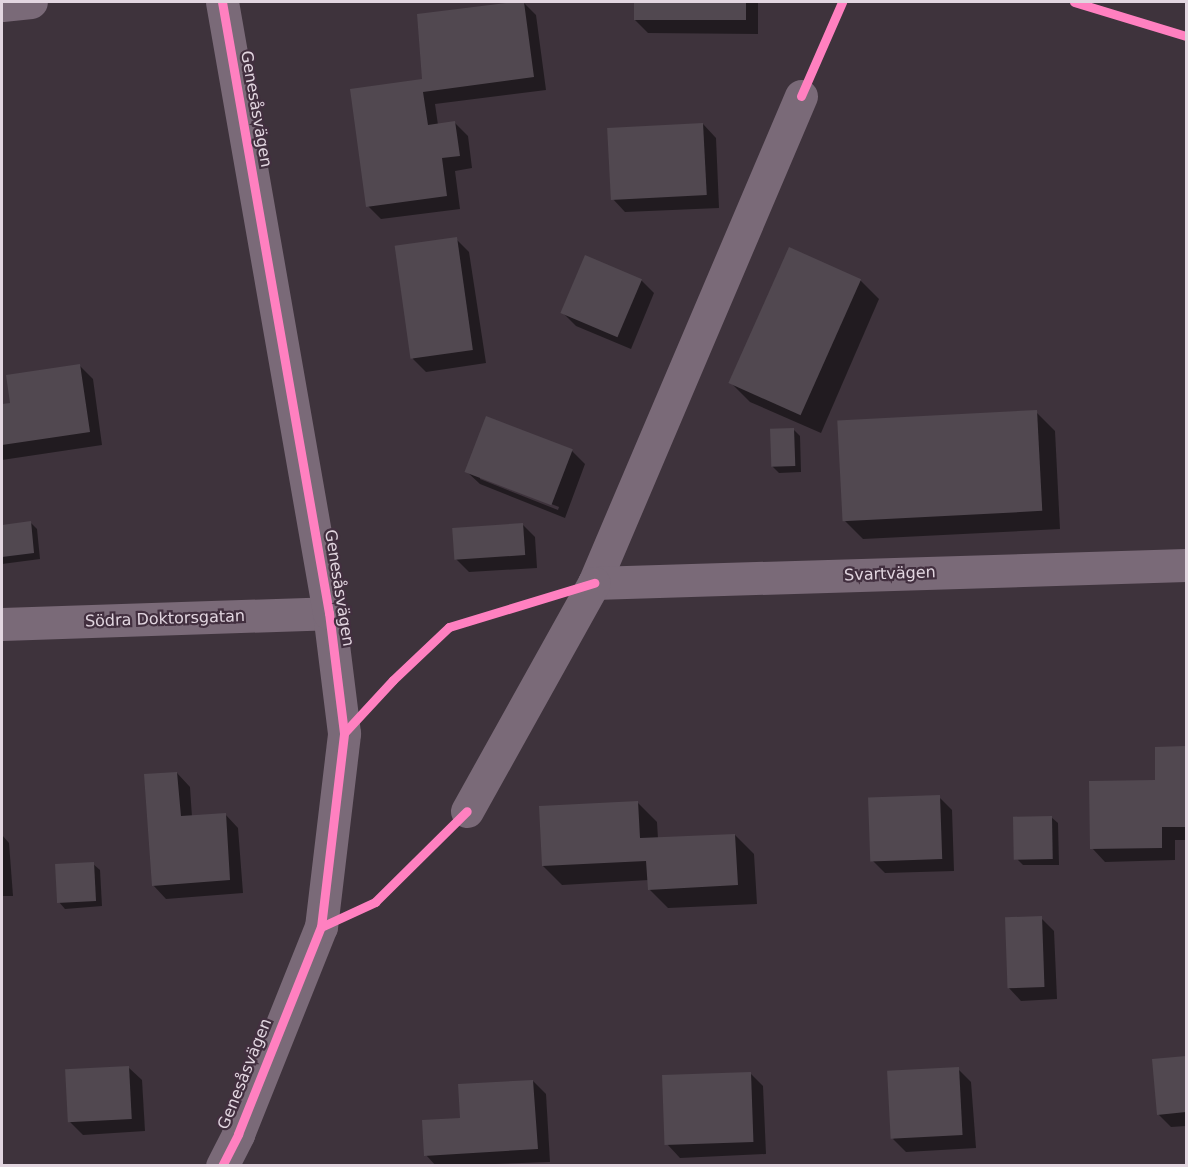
<!DOCTYPE html>
<meta charset="utf-8">
<style>
body{margin:0}
#map{position:relative;width:1188px;height:1167px;overflow:hidden;background:#3e333c;font-family:"DejaVu Sans",sans-serif}
div>[style]{position:absolute}
[style*='--x']{left:calc(var(--x)*1px);top:calc(var(--y)*1px);width:calc(var(--w)*1px);rotate:calc(var(--a)*1deg)}
.shadow>*{inset:0;background:#0007}
.building>*{inset:0;background:#514850;transform-origin:0 0}
.minor>*{height:33px;margin:-16.5px;padding:0 16.5px;transform-origin:16.5px;border-radius:16.5px;background:#7a6a78}
.tertiary>*{height:33px;margin:-16.5px;padding:0 16.5px;transform-origin:16.5px;border-radius:16.5px;background:#7a6a78}
.cycleway>*{height:9px;margin:-4.5px;padding:0 4.5px;transform-origin:4.5px;border-radius:4.5px;background:#ff80c0}
span{translate:-50% -50%;white-space:nowrap;text-align:center;line-height:1.15;-webkit-text-stroke:4.5px #422f3f;paint-order:stroke}
.street-label{font-size:16px;color:#e2d6e0}
.frame{position:absolute;inset:0;border:3px solid #e2d6e0;pointer-events:none}
</style>
<div id="map">
<div class="shadow">
<i style="clip-path:polygon(523px 2px,536px 15px,546px 90px,435px 104px,438px 125px,455px 123px,468px 136px,472px 168px,455px 171px,460px 209px,381px 219px,368px 206px,423px 81px,419px 16px)"></i>
<i style="clip-path:polygon(635px 2px,758px 2px,758px 34px,648px 33px,635px 20px)"></i>
<i style="clip-path:polygon(703px 124px,716px 138px,719px 208px,625px 212px,612px 198px)"></i>
<i style="clip-path:polygon(456px 239px,469px 252px,486px 363px,426px 372px,413px 359px)"></i>
<i style="clip-path:polygon(641px 280px,654px 293px,631px 349px,576px 326px,563px 313px)"></i>
<i style="clip-path:polygon(860px 280px,879px 299px,821px 433px,750px 402px,731px 383px)"></i>
<i style="clip-path:polygon(80px 366px,93px 379px,102px 445px,2px 460px,2px 406px,12px 404px)"></i>
<i style="clip-path:polygon(1036px 412px,1055px 431px,1060px 529px,863px 539px,844px 520px)"></i>
<i style="clip-path:polygon(793px 429px,800px 436px,801px 472px,779px 473px,772px 466px)"></i>
<i style="clip-path:polygon(evenodd,572px 451px,585px 464px,565px 518px,480px 484px,466px 471px,572px 451px,480px 476px,559px 507px,558px 510px,480px 479px,480px 476px)"></i>
<i style="clip-path:polygon(30px 522px,37px 529px,40px 559px,2px 564px,2px 526px)"></i>
<i style="clip-path:polygon(522px 524px,535px 537px,537px 568px,469px 572px,456px 559px)"></i>
<i style="clip-path:polygon(1156px 748px,1186px 748px,1186px 840px,1175px 840px,1175px 860px,1105px 862px,1092px 848px,1156px 782px)"></i>
<i style="clip-path:polygon(177px 773px,190px 787px,192px 817px,225px 814px,238px 828px,243px 893px,166px 899px,153px 885px)"></i>
<i style="clip-path:polygon(939px 797px,952px 810px,954px 871px,885px 873px,872px 860px)"></i>
<i style="clip-path:polygon(638px 803px,657px 822px,658px 839px,735px 835px,754px 854px,757px 904px,668px 908px,649px 889px,649px 880px,562px 885px,543px 866px)"></i>
<i style="clip-path:polygon(1051px 817px,1058px 823px,1059px 865px,1023px 865px,1017px 859px)"></i>
<i style="clip-path:polygon(2px 835px,9px 843px,13px 896px,2px 896px)"></i>
<i style="clip-path:polygon(93px 864px,100px 870px,102px 906px,65px 909px,59px 902px)"></i>
<i style="clip-path:polygon(1041px 918px,1054px 931px,1057px 999px,1021px 1001px,1008px 987px)"></i>
<i style="clip-path:polygon(1186px 1058px,1186px 1126px,1171px 1127px,1158px 1114px,1154px 1061px)"></i>
<i style="clip-path:polygon(128px 1067px,142px 1080px,145px 1131px,83px 1135px,70px 1122px)"></i>
<i style="clip-path:polygon(958px 1069px,971px 1082px,976px 1148px,906px 1152px,893px 1139px)"></i>
<i style="clip-path:polygon(750px 1073px,763px 1086px,766px 1154px,680px 1158px,667px 1144px)"></i>
<i style="clip-path:polygon(533px 1081px,546px 1094px,550px 1162px,436px 1166px,426px 1155px,461px 1119px)"></i>
</div>
<div class="building">
<i style="clip-path:polygon(513px 2px,524px 2px,534px 77px,423px 92px,428px 125px,455px 121px,460px 156px,442px 158px,447px 196px,366px 207px,350px 89px,422px 79px,417px 14px)"></i>
<i style="left:634px;top:2px;width:112px;height:18px"></i>
<i style="left:703px;top:123px;width:72px;height:96px;rotate:87deg"></i>
<i style="left:457px;top:237px;width:114px;height:63px;rotate:82deg"></i>
<i style="left:789px;top:247px;width:79px;height:149px;rotate:24deg"></i>
<i style="left:585px;top:255px;width:62px;height:63px;rotate:23deg"></i>
<i style="clip-path:polygon(80px 364px,90px 432px,2px 445px,2px 404px,10px 403px,6px 375px)"></i>
<i style="left:1037px;top:410px;width:101px;height:200px;rotate:87deg"></i>
<i style="left:486px;top:416px;width:93px;height:60px;rotate:21deg"></i>
<i style="left:794px;top:428px;width:38px;height:24px;rotate:88deg"></i>
<i style="clip-path:polygon(31px 521px,34px 553px,2px 557px,2px 525px)"></i>
<i style="left:523px;top:523px;width:32px;height:71px;rotate:86deg"></i>
<i style="clip-path:polygon(1186px 746px,1186px 827px,1162px 827px,1162px 848px,1090px 849px,1089px 781px,1155px 780px,1155px 747px)"></i>
<i style="clip-path:polygon(177px 772px,181px 816px,226px 813px,230px 880px,152px 886px,144px 774px)"></i>
<i style="left:940px;top:795px;width:64px;height:72px;rotate:88deg"></i>
<i style="clip-path:polygon(638px 801px,640px 838px,735px 834px,738px 885px,648px 890px,646px 861px,542px 866px,539px 806px)"></i>
<i style="left:1052px;top:816px;width:43px;height:39px;rotate:89deg"></i>
<i style="left:94px;top:862px;width:39px;height:39px;rotate:87deg"></i>
<i style="left:1042px;top:916px;width:71px;height:37px;rotate:88deg"></i>
<i style="clip-path:polygon(1186px 1056px,1186px 1112px,1157px 1115px,1152px 1059px)"></i>
<i style="left:129px;top:1066px;width:53px;height:64px;rotate:87deg"></i>
<i style="left:959px;top:1067px;width:68px;height:72px;rotate:87deg"></i>
<i style="left:751px;top:1072px;width:70px;height:89px;rotate:88deg"></i>
<i style="clip-path:polygon(533px 1080px,538px 1149px,424px 1156px,422px 1120px,460px 1118px,458px 1084px)"></i>
</div>
<div class="minor">
<i style="--x:801;--y:96;--w:529;--a:113.03"></i>
<i style="--x:594;--y:583;--w:592;--a:-1.74"></i>
<i style="--x:2;--y:624;--w:327;--a:-1.9"></i>
<i style="--x:467;--y:811;--w:261;--a:-60.9"></i>
<i style="--x:222;--y:1166;--w:36;--a:-63"></i>
<i style="--x:238;--y:1134;--w:223;--a:-68.2"></i>
<i style="--x:321;--y:927;--w:195;--a:-83.2"></i>
<i style="--x:344;--y:733;--w:121;--a:-97.1"></i>
<i style="--x:329;--y:613;--w:620;--a:-99.93"></i>
</div>
<div class="tertiary">
<i style="--x:2;--y:5;--w:29;--a:-6"></i>
</div>
<div class="cycleway">
<i style="--x:1074;--y:2;--w:117;--a:16.9"></i>
<i style="--x:801;--y:96;--w:103;--a:-66.4"></i>
<i style="--x:344;--y:733;--w:72;--a:-47.2"></i>
<i style="--x:393;--y:680;--w:77;--a:-43.4"></i>
<i style="--x:449;--y:627;--w:152;--a:-16.9"></i>
<i style="--x:321;--y:927;--w:60;--a:-24.8"></i>
<i style="--x:375;--y:902;--w:129;--a:-44.7"></i>
<i style="--x:222;--y:1166;--w:36;--a:-63"></i>
<i style="--x:238;--y:1134;--w:223;--a:-68.2"></i>
<i style="--x:321;--y:927;--w:195;--a:-83.2"></i>
<i style="--x:344;--y:733;--w:121;--a:-97.1"></i>
<i style="--x:329;--y:613;--w:620;--a:-99.93"></i>
</div>
<div class="street-label">
<span style="left:256px;top:109px;rotate:80deg">Genesåsvägen</span>
<span style="left:890px;top:574px;rotate:-2deg">Svartvägen</span>
<span style="left:339px;top:588px;rotate:81deg">Genesåsvägen</span>
<span style="left:165px;top:619px;rotate:-2deg">Södra Doktorsgatan</span>
<span style="left:245px;top:1074px;rotate:-68deg">Genesåsvägen</span>
</div>
<div class="frame"></div>
</div>
